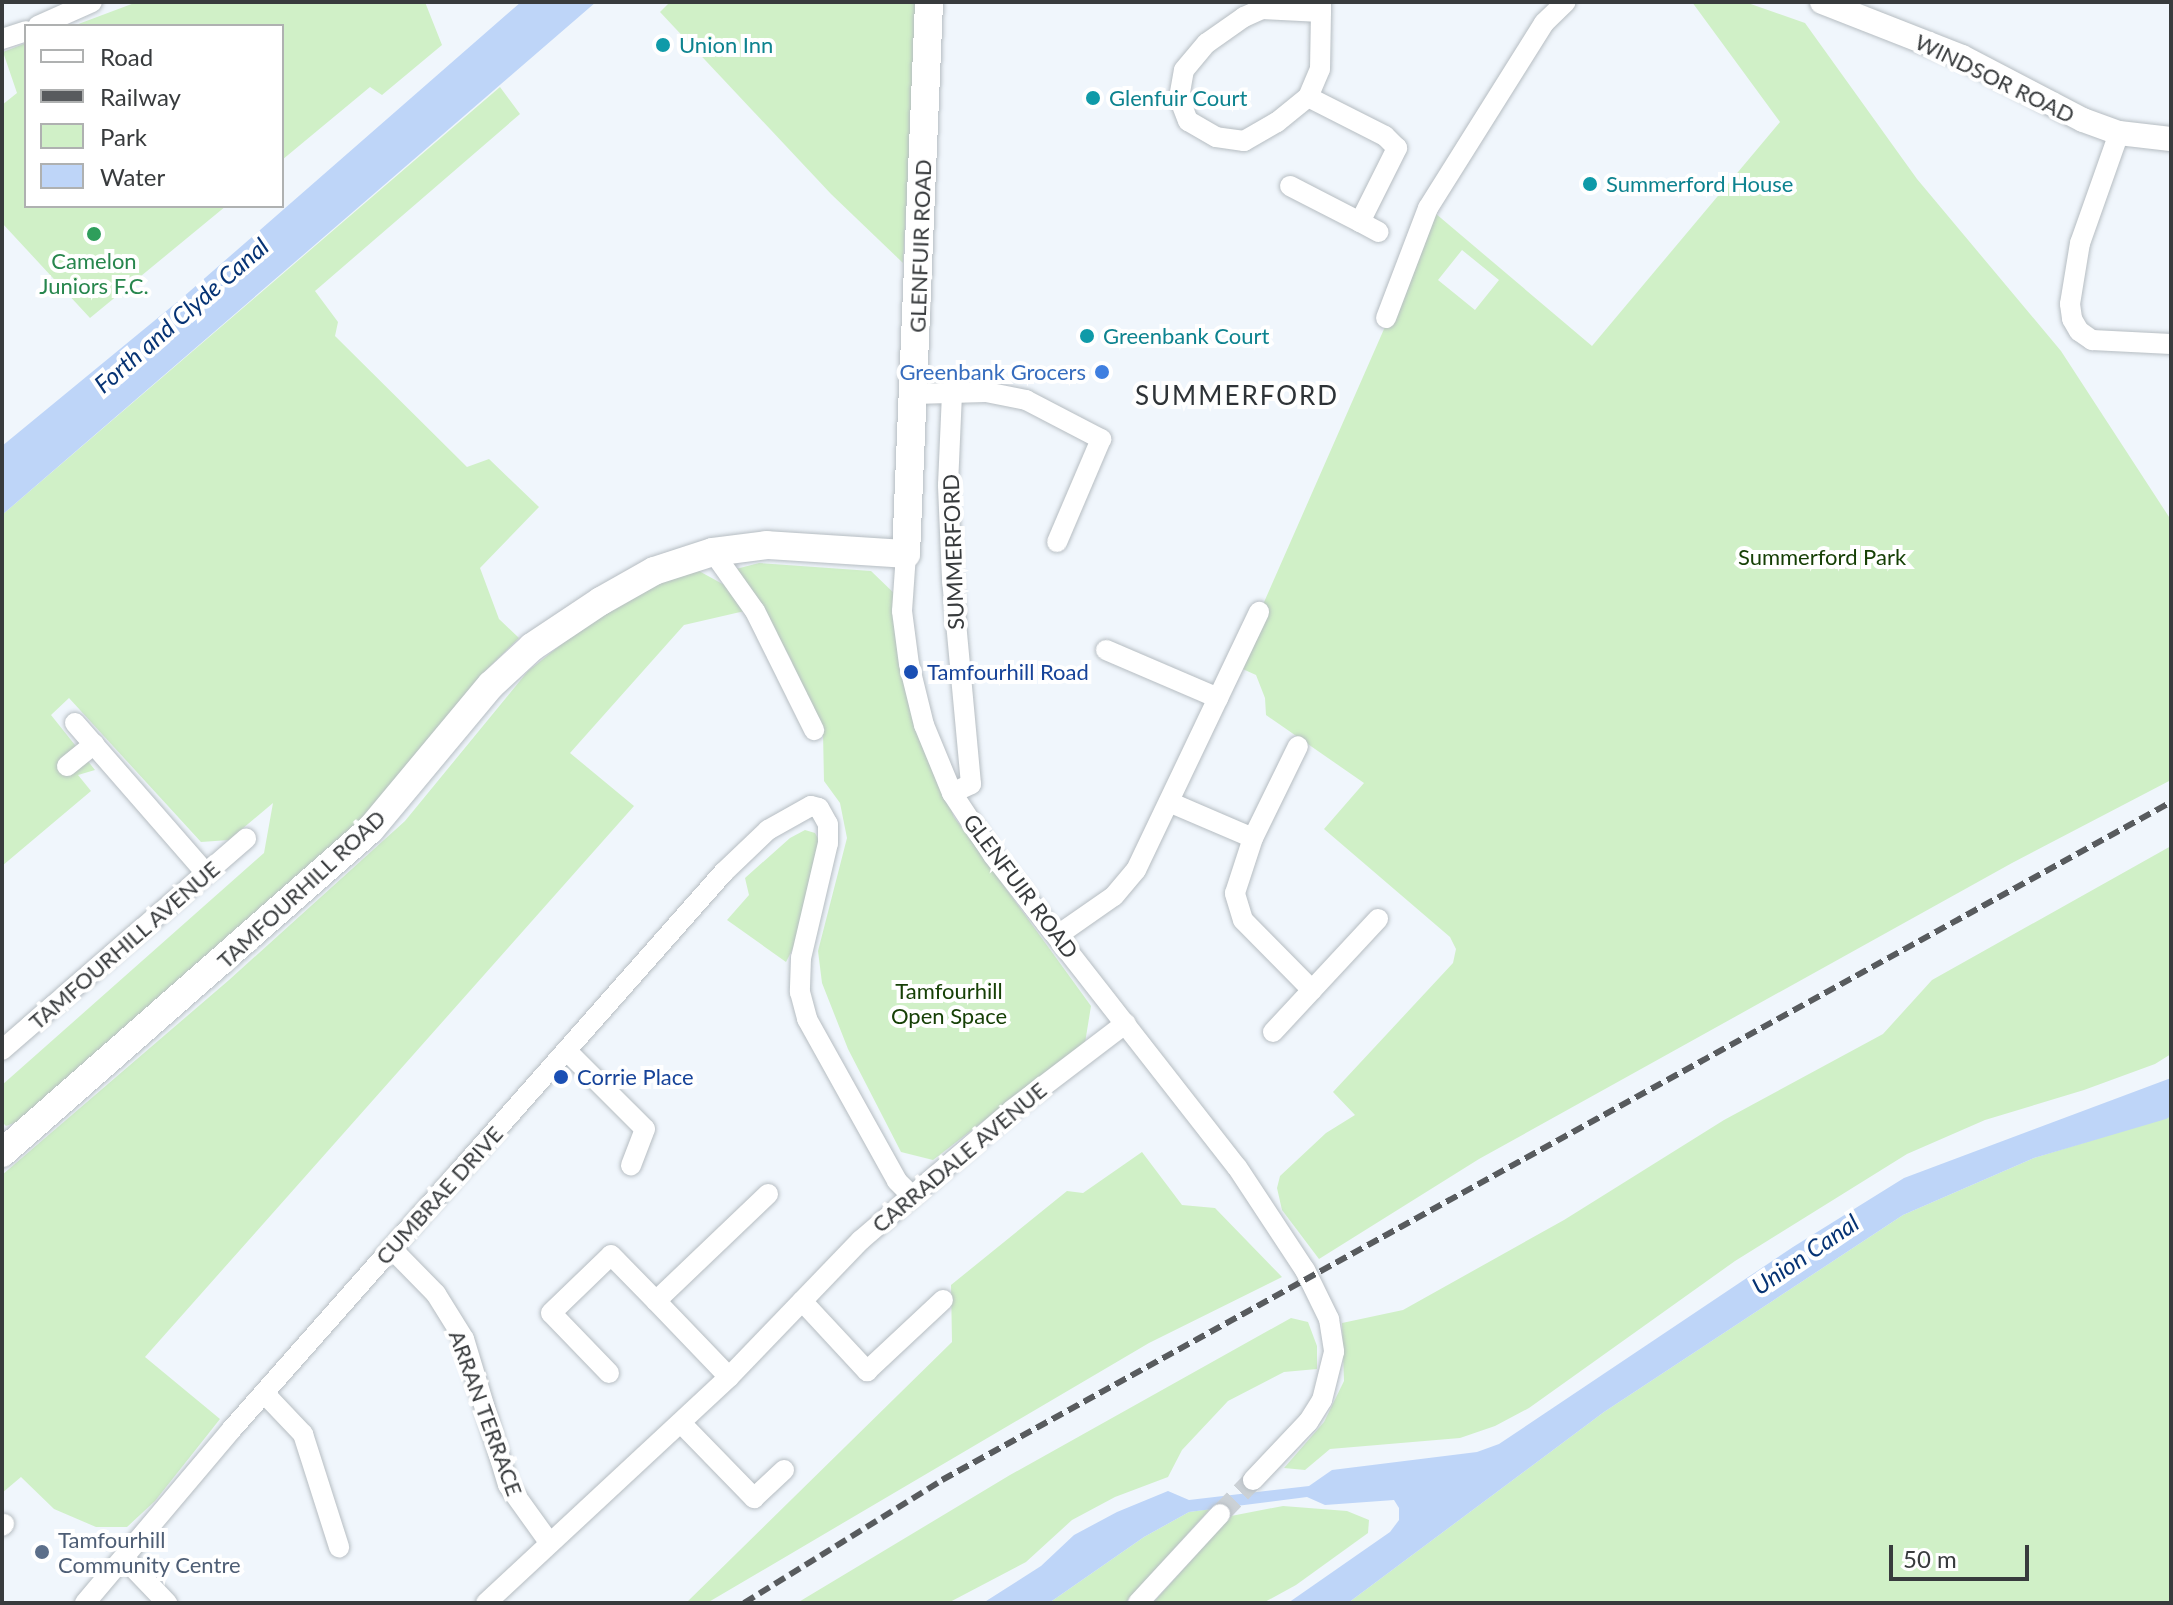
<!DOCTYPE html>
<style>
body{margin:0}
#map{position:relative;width:2173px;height:1605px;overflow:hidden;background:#f0f6fc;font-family:Lato,sans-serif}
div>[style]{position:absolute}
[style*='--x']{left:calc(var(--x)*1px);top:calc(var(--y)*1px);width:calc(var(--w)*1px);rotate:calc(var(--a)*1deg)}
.green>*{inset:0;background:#d0f0c7}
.water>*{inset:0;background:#bed5f8}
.minor-tunnel>*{height:20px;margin-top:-10px;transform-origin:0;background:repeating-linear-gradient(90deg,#cbd1d6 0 20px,transparent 0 30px)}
.roads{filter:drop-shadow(0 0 2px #b6bdc2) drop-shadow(0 0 2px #b6bdc2)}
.minor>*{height:20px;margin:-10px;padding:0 10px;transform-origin:10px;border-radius:10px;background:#fff}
.tertiary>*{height:24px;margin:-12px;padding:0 12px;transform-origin:12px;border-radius:12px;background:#fff}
.secondary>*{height:28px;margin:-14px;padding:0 14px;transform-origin:14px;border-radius:14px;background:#fff}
.rail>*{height:6px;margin-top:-3px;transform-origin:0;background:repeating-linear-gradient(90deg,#585b5e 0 12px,transparent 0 18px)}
.dots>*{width:22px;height:22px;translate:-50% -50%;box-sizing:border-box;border:4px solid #fff;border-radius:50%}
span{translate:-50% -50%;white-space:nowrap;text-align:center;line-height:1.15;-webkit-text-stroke:8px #fff;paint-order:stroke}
.culture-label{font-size:22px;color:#0d838f}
.left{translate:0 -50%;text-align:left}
.street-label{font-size:22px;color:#383b3d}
.leisure-label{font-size:22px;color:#27864d}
.shop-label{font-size:22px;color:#366cbe}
.right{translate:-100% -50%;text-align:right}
.park-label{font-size:22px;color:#164006}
.transit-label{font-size:22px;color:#164399}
.service-label{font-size:22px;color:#4e5e75}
.water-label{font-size:24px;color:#063374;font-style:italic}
.quarter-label{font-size:26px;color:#2e3337;letter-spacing:2px}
.frame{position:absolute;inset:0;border:4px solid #383b3d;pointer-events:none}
.legend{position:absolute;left:24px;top:24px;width:260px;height:184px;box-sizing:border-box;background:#fff;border:2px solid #afb1b1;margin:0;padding:10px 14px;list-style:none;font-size:24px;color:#383b3d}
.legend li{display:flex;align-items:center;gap:16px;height:40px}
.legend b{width:40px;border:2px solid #afb1b1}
.scale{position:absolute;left:1889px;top:1545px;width:140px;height:36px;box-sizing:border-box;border:4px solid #383b3d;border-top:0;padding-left:10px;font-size:24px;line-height:28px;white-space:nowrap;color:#383b3d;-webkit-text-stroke:6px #fff;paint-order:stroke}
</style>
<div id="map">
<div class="green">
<i style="clip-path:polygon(137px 2px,425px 2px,442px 45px,382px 95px,370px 87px,282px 160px,282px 26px,73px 26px)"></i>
<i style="clip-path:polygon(670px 2px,918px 2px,903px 263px,831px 194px,660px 12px)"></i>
<i style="clip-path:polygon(evenodd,1692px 2px,1745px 2px,1805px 23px,1917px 179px,2061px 351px,2171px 520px,2171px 780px,2012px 863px,1479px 1159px,1319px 1259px,1282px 1210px,1277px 1188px,1280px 1176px,1326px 1133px,1355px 1115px,1333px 1092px,1453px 963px,1456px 949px,1450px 937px,1324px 829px,1364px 783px,1266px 715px,1265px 698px,1256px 675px,1236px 666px,1435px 213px,1592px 346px,1780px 122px,1692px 2px,1462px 250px,1499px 280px,1475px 310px,1438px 280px,1462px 250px)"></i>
<i style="clip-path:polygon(26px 43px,26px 206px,226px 206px,90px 318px,2px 223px,2px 105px,17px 93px,3px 52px)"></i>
<i style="clip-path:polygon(500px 87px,520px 114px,315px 291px,338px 322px,335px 336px,467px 467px,489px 459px,539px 507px,480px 568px,499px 619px,519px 638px,480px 676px,360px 826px,30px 1117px,6px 1126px,2px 1122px,2px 1085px,264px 853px,273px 803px,229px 840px,201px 842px,69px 698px,51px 715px,95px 770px,78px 775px,91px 791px,2px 866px,2px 515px)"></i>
<i style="clip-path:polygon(759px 563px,871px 571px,898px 597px,896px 642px,911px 713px,954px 817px,1091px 1006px,1085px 1043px,933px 1160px,901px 1152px,848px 1049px,822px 983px,818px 951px,847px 838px,840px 803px,824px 781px,823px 733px,789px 656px,736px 569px)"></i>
<i style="clip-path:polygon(699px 571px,728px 587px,749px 610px,684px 625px,570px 753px,634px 806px,145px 1357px,220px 1419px,155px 1501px,127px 1527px,96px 1527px,54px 1509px,21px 1477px,2px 1493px,2px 1175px,229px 980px,405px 821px,528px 671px,617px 600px,668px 575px)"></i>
<i style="clip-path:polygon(805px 830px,815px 833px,820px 842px,801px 933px,786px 962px,727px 920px,749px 895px,745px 878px,790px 838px)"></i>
<i style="clip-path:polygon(2171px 846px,2171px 1054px,2155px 1064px,2084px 1090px,1985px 1120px,1907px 1154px,1735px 1261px,1529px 1408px,1495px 1426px,1460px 1438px,1330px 1449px,1305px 1470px,1284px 1468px,1324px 1422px,1344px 1381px,1342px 1323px,1403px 1310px,1564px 1220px,1724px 1120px,1883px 1034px,1932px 980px)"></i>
<i style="clip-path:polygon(2171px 1116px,2171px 1603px,1348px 1603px,1604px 1412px,1903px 1215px,2034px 1158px)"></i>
<i style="clip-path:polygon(1142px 1152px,1182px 1205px,1215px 1208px,1282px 1277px,1149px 1343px,707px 1603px,686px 1603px,952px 1342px,951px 1285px,1067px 1191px,1083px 1193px)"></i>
<i style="clip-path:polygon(1291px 1318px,1308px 1322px,1317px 1346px,1317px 1369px,1284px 1372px,1228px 1401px,1182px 1450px,1168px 1477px,1115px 1497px,1072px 1520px,1026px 1562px,948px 1603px,797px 1603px,1010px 1475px)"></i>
<i style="clip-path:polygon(1283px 1506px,1347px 1511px,1369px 1520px,1368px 1533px,1296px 1585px,1263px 1603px,1153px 1603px,1231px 1516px)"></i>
<i style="clip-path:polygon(1210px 1509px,1125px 1603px,1049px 1603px,1144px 1537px,1189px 1512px)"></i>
</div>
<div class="water">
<i style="clip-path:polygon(521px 2px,596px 2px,2px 515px,2px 446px,182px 298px)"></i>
<i style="clip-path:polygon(2171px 1078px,2171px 1116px,2166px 1119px,2034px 1158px,1903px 1215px,1604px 1412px,1348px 1603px,1288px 1603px,1390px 1532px,1399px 1520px,1399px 1508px,1394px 1500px,1325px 1505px,1307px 1497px,1189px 1512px,1144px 1537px,1049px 1603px,983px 1603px,1041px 1566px,1074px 1535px,1117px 1512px,1168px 1491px,1189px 1500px,1309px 1486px,1332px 1470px,1477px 1452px,1499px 1444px,1793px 1247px,1904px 1178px)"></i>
</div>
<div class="minor-tunnel">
<i style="--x:1220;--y:1514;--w:47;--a:-45.9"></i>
</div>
<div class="roads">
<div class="minor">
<i style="--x:1321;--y:2;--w:10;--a:90"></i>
<i style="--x:1321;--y:12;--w:57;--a:91"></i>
<i style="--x:1320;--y:69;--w:30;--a:113"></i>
<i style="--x:1308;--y:97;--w:40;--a:141"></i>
<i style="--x:1277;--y:122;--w:38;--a:150"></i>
<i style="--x:1244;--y:141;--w:28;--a:-172"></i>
<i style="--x:1216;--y:137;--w:32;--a:-150"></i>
<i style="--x:1188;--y:121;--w:25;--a:-111"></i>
<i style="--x:1179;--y:98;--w:28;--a:-80"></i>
<i style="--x:1184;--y:70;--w:35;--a:-50"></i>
<i style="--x:1207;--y:43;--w:45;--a:-35.1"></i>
<i style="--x:1244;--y:17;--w:20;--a:-24"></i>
<i style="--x:1262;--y:9;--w:59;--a:2.9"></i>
<i style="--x:38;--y:26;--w:59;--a:-24"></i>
<i style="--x:2;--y:39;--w:25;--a:-18"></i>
<i style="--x:2119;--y:133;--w:117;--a:109.5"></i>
<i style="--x:2080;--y:243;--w:62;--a:99.3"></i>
<i style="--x:2070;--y:304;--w:15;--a:82"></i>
<i style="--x:2072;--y:319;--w:14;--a:60"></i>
<i style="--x:2079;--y:331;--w:16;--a:35"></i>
<i style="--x:2092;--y:340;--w:79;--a:2.9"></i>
<i style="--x:1290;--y:186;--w:79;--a:27.2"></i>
<i style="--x:1360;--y:222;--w:83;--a:-63.4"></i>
<i style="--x:1397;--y:148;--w:17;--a:-135"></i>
<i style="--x:1385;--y:136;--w:86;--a:-153.1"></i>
<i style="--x:1360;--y:222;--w:21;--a:28"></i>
<i style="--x:1386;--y:318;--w:118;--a:-69.1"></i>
<i style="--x:1428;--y:208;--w:218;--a:-57.9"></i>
<i style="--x:1544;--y:23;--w:30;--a:-44"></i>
<i style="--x:914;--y:394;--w:72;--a:-1.6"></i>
<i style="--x:986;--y:392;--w:41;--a:11.3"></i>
<i style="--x:1026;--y:400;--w:85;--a:27.5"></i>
<i style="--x:1101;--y:439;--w:112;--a:113.1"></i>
<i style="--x:713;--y:552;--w:72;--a:54.6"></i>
<i style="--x:755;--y:611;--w:133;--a:63.6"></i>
<i style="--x:906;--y:554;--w:57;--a:94"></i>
<i style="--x:902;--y:611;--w:53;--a:82.5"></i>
<i style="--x:909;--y:664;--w:63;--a:76.2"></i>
<i style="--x:924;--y:725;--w:74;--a:67.6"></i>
<i style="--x:952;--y:793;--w:74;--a:56.5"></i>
<i style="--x:993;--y:855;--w:396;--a:52"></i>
<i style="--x:1237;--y:1167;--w:123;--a:56.6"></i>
<i style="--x:1305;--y:1270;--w:55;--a:63.9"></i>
<i style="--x:1329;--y:1319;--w:33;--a:81"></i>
<i style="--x:1334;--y:1352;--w:49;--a:104"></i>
<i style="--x:1322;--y:1400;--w:26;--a:122"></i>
<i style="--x:1308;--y:1422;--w:80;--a:133.5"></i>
<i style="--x:1106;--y:650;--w:122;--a:23.2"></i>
<i style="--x:75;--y:723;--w:199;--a:48.9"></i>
<i style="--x:67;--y:766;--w:35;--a:-39"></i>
<i style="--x:952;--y:793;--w:21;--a:-25"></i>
<i style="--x:971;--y:784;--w:207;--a:-95.3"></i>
<i style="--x:952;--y:578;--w:93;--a:-92.5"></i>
<i style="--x:948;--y:485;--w:92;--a:-87.5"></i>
<i style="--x:1169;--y:802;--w:91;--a:23.2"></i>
<i style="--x:1058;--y:935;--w:68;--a:-34.9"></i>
<i style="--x:1114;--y:896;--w:34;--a:-50"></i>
<i style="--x:1136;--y:870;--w:286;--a:-64.5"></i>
<i style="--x:1312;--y:990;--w:97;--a:-47.1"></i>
<i style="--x:1273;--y:1032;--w:57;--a:-47.1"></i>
<i style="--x:1312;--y:990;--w:98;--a:-134.6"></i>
<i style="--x:1243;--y:920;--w:28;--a:-107"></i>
<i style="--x:1235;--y:893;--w:58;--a:-71.9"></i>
<i style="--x:1253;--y:838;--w:102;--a:-63.9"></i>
<i style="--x:2;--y:1050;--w:323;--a:-40.9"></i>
<i style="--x:567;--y:1051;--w:110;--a:45"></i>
<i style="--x:645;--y:1129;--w:39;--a:111"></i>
<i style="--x:392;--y:1249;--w:63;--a:45.6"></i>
<i style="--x:436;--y:1294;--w:53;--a:58.1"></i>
<i style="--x:464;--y:1339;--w:152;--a:73.2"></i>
<i style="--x:508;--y:1485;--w:70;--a:54.3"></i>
<i style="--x:802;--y:1301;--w:96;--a:47.1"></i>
<i style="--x:867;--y:1371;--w:104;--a:-43.1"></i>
<i style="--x:609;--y:1373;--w:83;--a:-134"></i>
<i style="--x:551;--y:1313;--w:83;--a:-44"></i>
<i style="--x:611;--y:1255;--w:64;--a:45.6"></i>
<i style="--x:729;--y:1377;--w:105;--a:-133.8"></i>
<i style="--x:656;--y:1301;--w:155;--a:-43.7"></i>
<i style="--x:264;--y:1393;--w:57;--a:46.4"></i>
<i style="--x:303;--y:1434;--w:119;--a:72.3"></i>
<i style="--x:681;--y:1423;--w:105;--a:45.8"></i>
<i style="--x:754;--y:1498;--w:41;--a:-43"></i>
<i style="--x:2;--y:1526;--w:3;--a:-45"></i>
<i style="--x:125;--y:1559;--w:61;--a:46.3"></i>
<i style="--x:85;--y:1603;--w:228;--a:-49.8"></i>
<i style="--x:232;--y:1429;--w:743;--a:-48.55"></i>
<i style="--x:724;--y:872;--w:61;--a:-43.7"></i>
<i style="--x:768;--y:830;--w:49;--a:-29.2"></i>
<i style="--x:811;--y:806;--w:8;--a:14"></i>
<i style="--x:819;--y:808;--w:18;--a:61"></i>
<i style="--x:828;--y:824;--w:19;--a:90"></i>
<i style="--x:828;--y:843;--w:118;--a:103.2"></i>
<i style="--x:801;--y:958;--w:34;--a:92"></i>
<i style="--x:800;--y:992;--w:28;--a:75"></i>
<i style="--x:807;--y:1019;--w:185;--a:60.9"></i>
<i style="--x:897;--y:1181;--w:20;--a:45"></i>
<i style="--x:486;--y:1603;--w:332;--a:-42.9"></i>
<i style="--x:729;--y:1377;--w:190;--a:-46.1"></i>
<i style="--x:861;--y:1240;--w:199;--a:-40.7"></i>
<i style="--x:1012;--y:1110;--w:143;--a:-37.3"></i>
<i style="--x:1138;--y:1603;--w:121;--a:-47.3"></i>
</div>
<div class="tertiary">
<i style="--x:1822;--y:2;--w:150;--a:21.4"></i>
<i style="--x:1962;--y:57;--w:136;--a:27.5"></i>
<i style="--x:2083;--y:120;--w:38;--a:20"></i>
<i style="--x:2119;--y:133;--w:52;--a:6.6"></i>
</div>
<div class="secondary">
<i style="--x:2;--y:1153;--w:490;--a:-41.3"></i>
<i style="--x:370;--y:830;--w:189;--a:-50.2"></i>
<i style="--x:491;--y:685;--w:56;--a:-42.8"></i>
<i style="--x:532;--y:647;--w:83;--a:-33.7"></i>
<i style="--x:601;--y:601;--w:61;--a:-29.5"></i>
<i style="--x:654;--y:571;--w:62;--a:-17.9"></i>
<i style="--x:713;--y:552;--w:54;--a:-7.4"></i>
<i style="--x:767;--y:545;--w:139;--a:3.7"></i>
<i style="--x:906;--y:554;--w:552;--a:-87.61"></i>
</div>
</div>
<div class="rail">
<i style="--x:744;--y:1603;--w:233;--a:-31.8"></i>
<i style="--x:942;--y:1480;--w:1404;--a:-28.88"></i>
</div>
<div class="dots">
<i style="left:663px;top:45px;background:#0f9aa8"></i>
<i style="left:1093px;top:98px;background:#0f9aa8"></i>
<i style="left:1590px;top:184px;background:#0f9aa8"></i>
<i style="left:94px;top:234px;background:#2e9e5b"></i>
<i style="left:1087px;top:336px;background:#0f9aa8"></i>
<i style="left:1102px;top:372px;background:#3f7fe0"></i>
<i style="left:911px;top:672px;background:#1a4fb4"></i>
<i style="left:561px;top:1077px;background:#1a4fb4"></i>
<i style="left:42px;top:1552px;background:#5c6f8a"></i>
</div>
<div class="culture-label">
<span class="left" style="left:679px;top:45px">Union Inn</span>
<span class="left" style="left:1109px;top:98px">Glenfuir Court</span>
<span class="left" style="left:1606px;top:184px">Summerford House</span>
<span class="left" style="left:1103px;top:336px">Greenbank Court</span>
</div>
<div class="street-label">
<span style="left:1995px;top:78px;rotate:26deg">WINDSOR ROAD</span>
<span style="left:920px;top:246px;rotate:-88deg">GLENFUIR ROAD</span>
<span style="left:953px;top:552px;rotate:-92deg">SUMMERFORD</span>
<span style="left:1021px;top:886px;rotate:53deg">GLENFUIR ROAD</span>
<span style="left:301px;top:889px;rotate:-43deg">TAMFOURHILL ROAD</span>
<span style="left:124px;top:945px;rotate:-41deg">TAMFOURHILL AVENUE</span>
<span style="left:959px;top:1157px;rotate:-40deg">CARRADALE AVENUE</span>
<span style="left:439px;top:1195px;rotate:-48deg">CUMBRAE DRIVE</span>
<span style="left:486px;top:1413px;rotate:70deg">ARRAN TERRACE</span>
</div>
<div class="leisure-label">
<span style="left:94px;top:273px">Camelon<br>Juniors F.C.</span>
</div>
<div class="shop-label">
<span class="right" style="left:1086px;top:372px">Greenbank Grocers</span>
</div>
<div class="park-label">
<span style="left:1822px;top:557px">Summerford Park</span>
<span style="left:949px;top:1003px">Tamfourhill<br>Open Space</span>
</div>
<div class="transit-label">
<span class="left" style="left:927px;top:672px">Tamfourhill Road</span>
<span class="left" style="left:577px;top:1077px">Corrie Place</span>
</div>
<div class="service-label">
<span class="left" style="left:58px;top:1552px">Tamfourhill<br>Community Centre</span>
</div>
<div class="water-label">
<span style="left:181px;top:315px;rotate:-41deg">Forth and Clyde Canal</span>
<span style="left:1805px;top:1254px;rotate:-34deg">Union Canal</span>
</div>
<div class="quarter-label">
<span style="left:1237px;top:396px">SUMMERFORD</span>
</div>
<div class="frame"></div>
<ul class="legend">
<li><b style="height:10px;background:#fff"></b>Road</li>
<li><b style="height:10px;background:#585b5e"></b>Railway</li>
<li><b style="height:22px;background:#d0f0c7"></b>Park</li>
<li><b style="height:22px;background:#bed5f8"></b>Water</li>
</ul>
<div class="scale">50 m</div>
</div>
